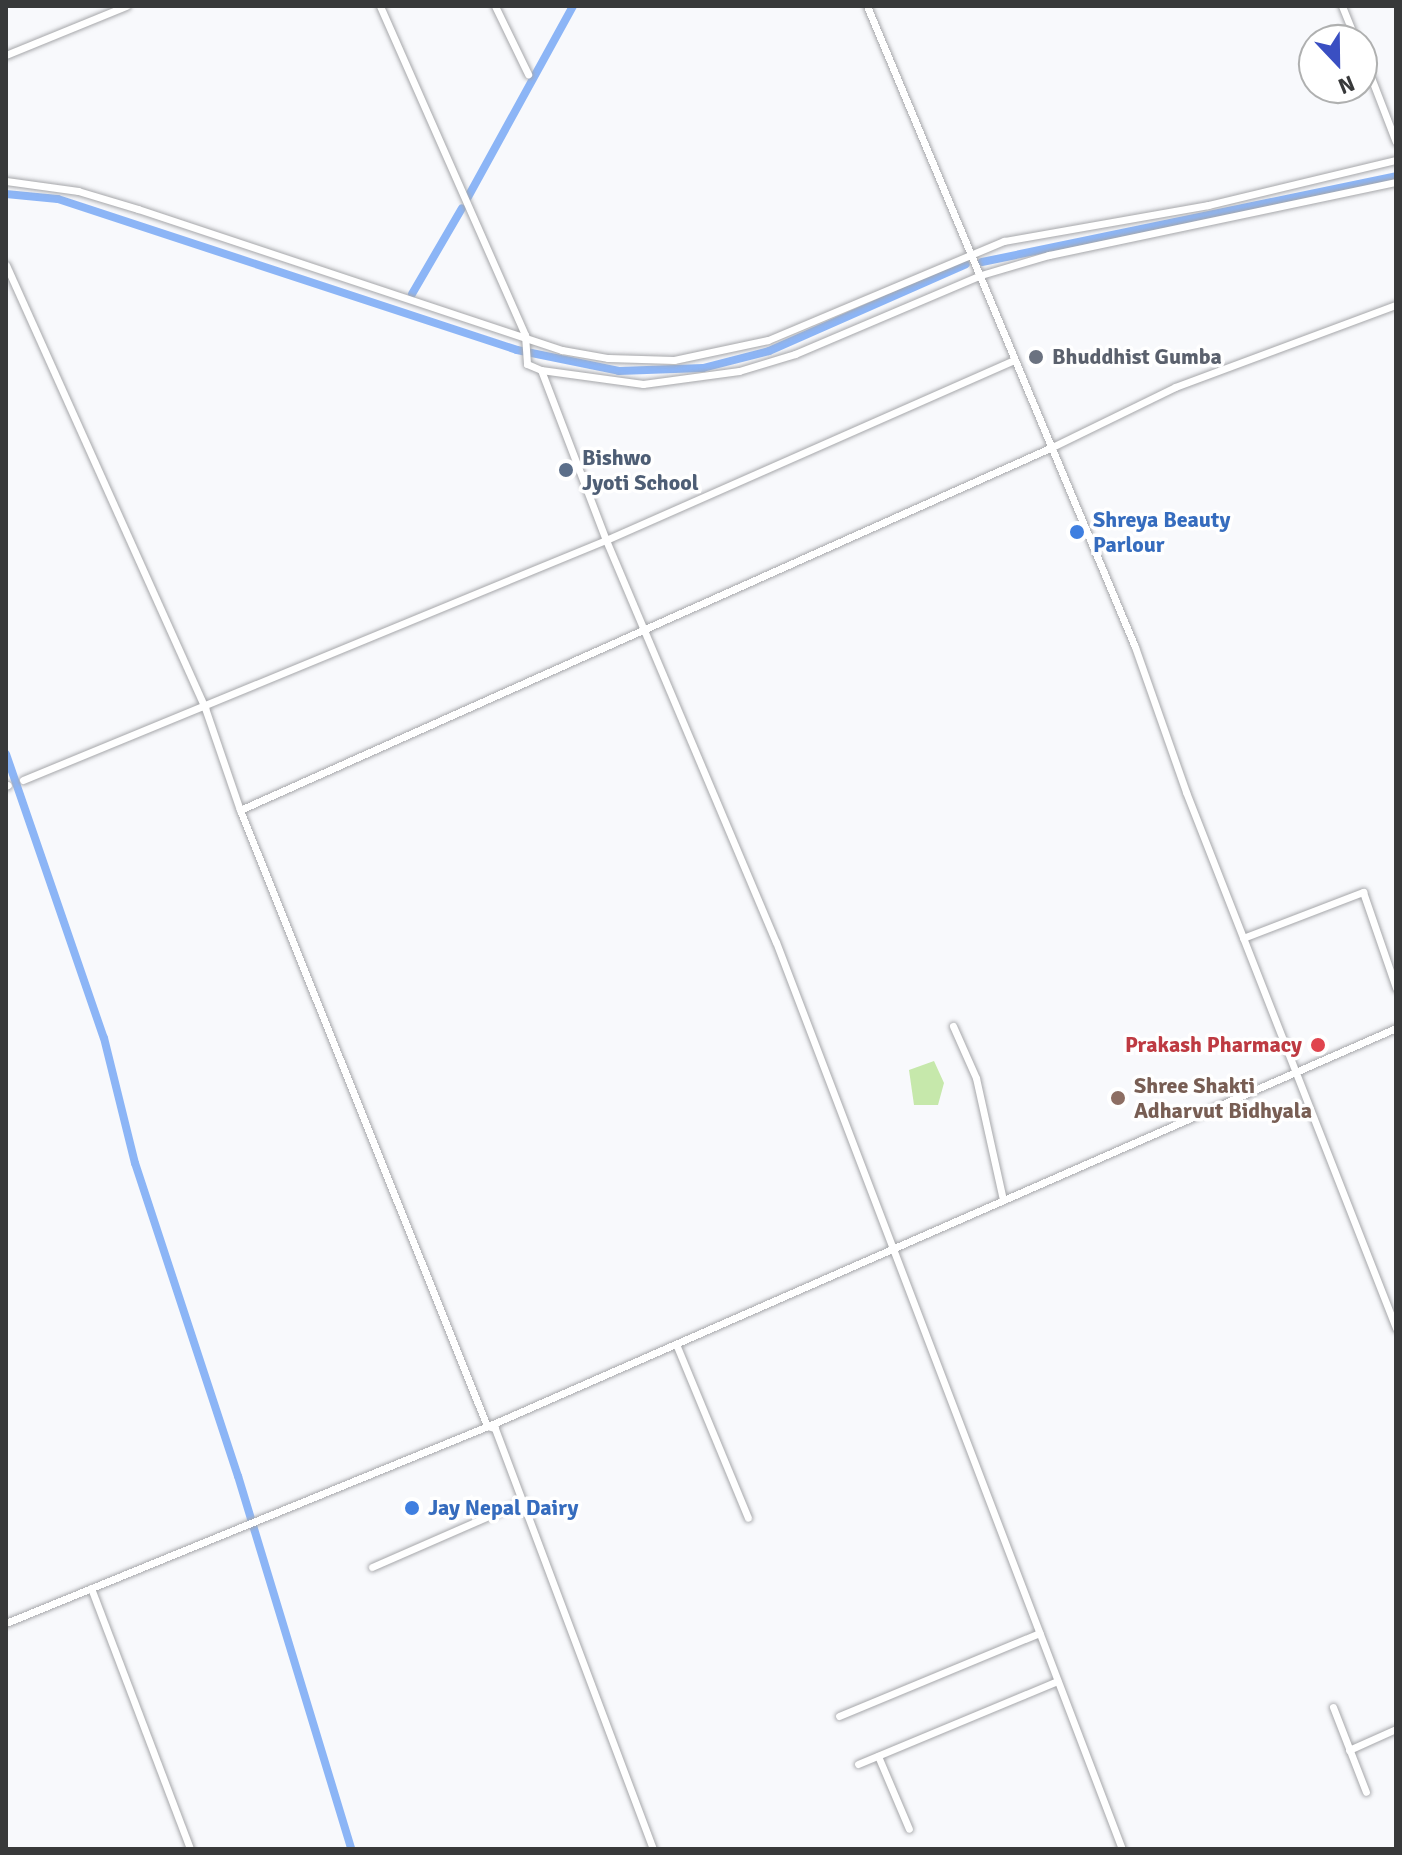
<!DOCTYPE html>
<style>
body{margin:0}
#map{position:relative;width:1402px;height:1855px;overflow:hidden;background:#f8f9fc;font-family:Signika,sans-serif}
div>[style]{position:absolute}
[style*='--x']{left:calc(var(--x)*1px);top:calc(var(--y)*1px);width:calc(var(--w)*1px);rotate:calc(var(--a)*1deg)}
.green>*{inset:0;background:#c6e8ab}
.canal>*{height:8px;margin:-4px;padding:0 4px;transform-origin:4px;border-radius:4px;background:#8cb5f6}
.roads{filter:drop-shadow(0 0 2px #a6a7aa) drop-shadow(0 0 2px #a6a7aa)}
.minor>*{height:7px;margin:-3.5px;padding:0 3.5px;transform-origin:3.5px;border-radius:3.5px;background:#fff}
.dots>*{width:22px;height:22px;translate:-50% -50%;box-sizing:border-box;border:4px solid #fff;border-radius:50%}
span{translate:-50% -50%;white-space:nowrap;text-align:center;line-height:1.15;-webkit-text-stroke:7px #fff;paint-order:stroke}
.worship-label{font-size:22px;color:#5b616d;font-weight:700}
.left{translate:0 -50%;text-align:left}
.service-label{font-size:22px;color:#4e5e75;font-weight:700}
.shop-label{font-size:22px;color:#366cbe;font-weight:700}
.health-label{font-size:22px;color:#be3a42;font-weight:700}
.right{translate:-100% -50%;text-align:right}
.education-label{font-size:22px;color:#785e54;font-weight:700}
.frame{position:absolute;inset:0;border:8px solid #38393a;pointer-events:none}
.north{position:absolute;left:1298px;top:24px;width:80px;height:80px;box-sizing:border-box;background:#fff;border:2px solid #afb0b0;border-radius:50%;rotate:158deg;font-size:22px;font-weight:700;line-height:32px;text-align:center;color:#38393a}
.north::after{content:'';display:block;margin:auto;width:28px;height:36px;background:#3a4fc2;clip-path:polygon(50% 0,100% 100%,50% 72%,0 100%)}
</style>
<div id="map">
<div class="green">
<i style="clip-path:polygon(934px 1061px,944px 1083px,938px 1105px,914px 1105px,909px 1070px)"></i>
</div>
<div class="canal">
<i style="--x:6;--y:194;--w:52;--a:5.5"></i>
<i style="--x:58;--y:199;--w:483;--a:18.2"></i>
<i style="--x:517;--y:350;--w:104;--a:11.6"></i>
<i style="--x:619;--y:371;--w:84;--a:-2"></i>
<i style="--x:703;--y:368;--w:68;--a:-14.4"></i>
<i style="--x:769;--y:351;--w:215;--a:-23.8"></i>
<i style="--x:468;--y:197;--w:218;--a:-61.2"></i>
<i style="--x:982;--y:262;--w:423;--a:-11.7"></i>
<i style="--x:412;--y:294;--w:99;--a:-59.8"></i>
<i style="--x:6;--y:754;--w:300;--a:71"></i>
<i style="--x:104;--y:1038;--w:129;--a:76.1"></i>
<i style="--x:135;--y:1163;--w:330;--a:71.8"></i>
<i style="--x:238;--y:1476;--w:390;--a:73.1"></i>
</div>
<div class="roads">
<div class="minor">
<i style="--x:380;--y:6;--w:360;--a:66.2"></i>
<i style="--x:525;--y:335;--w:29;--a:86"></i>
<i style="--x:527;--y:364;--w:15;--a:23"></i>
<i style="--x:541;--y:370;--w:103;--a:7.8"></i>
<i style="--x:643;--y:384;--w:97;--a:-7.7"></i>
<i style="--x:739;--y:371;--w:59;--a:-16.9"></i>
<i style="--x:795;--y:354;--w:202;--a:-23"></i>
<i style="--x:981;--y:275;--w:71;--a:-16.4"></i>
<i style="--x:1049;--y:255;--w:355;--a:-11.9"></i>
<i style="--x:495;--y:6;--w:76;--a:64.1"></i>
<i style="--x:867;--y:6;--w:695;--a:67.31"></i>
<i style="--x:1135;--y:647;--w:154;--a:70.6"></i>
<i style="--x:1186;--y:792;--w:576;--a:68.61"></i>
<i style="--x:1342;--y:6;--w:37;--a:68"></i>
<i style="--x:1362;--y:54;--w:94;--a:68.9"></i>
<i style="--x:6;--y:55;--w:130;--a:-22.2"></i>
<i style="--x:6;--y:181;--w:73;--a:7.9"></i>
<i style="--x:78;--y:191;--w:63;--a:16.7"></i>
<i style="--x:138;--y:209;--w:447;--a:18.4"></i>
<i style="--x:562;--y:350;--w:47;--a:9.9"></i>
<i style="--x:608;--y:358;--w:66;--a:1.7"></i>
<i style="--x:674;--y:360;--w:96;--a:-12"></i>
<i style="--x:768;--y:340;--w:256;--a:-22.8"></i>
<i style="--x:1004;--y:241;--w:207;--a:-10"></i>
<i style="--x:1208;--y:205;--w:193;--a:-13.5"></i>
<i style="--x:6;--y:265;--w:486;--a:65.8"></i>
<i style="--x:205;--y:708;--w:108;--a:71.1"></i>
<i style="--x:541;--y:370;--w:182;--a:69.1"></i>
<i style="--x:606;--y:540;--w:446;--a:-23.8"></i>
<i style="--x:23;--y:780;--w:630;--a:-22.38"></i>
<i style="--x:606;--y:540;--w:436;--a:67.1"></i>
<i style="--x:776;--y:942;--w:971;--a:69.12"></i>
<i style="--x:6;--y:786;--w:2;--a:-27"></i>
<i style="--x:1243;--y:938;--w:129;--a:-21"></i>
<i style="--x:1363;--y:892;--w:102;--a:71"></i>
<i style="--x:953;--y:1026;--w:57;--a:66.1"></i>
<i style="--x:976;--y:1078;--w:125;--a:77.5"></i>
<i style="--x:676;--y:1344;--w:188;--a:67.5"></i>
<i style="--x:372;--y:1567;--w:165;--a:-23.6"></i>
<i style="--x:91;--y:1588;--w:279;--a:69.2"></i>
<i style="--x:6;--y:1623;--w:526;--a:-22.23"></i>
<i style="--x:493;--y:1424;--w:986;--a:-23.68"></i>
<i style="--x:1333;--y:1707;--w:91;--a:68.8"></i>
<i style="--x:839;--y:1716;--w:217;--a:-22.5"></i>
<i style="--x:1349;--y:1750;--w:51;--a:-24.1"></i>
<i style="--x:878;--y:1756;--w:79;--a:67"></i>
<i style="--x:858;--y:1764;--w:216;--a:-22.6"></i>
<i style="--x:653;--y:1849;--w:450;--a:-110.6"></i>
<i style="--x:495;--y:1428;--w:8;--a:-166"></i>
<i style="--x:487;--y:1426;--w:664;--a:-111.85"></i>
<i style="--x:240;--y:810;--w:887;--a:-24.08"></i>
<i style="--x:1050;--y:448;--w:139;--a:-26"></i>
<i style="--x:1175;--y:387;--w:236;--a:-20.4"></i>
</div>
</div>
<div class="dots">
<i style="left:1036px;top:357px;background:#6b7280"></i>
<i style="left:566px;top:470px;background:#5c6f8a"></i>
<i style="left:1077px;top:532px;background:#3f7fe0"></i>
<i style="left:1318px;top:1045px;background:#e0444e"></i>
<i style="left:1118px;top:1098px;background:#8d6e63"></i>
<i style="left:412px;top:1508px;background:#3f7fe0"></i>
</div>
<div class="worship-label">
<span class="left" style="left:1052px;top:357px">Bhuddhist Gumba</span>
</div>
<div class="service-label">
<span class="left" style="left:582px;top:470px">Bishwo<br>Jyoti School</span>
</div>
<div class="shop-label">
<span class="left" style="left:1093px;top:532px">Shreya Beauty<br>Parlour</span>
<span class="left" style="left:428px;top:1508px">Jay Nepal Dairy</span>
</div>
<div class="health-label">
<span class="right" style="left:1302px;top:1045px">Prakash Pharmacy</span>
</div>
<div class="education-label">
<span class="left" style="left:1134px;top:1098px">Shree Shakti<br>Adharvut Bidhyala</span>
</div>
<div class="frame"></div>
<div class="north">N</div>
</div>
